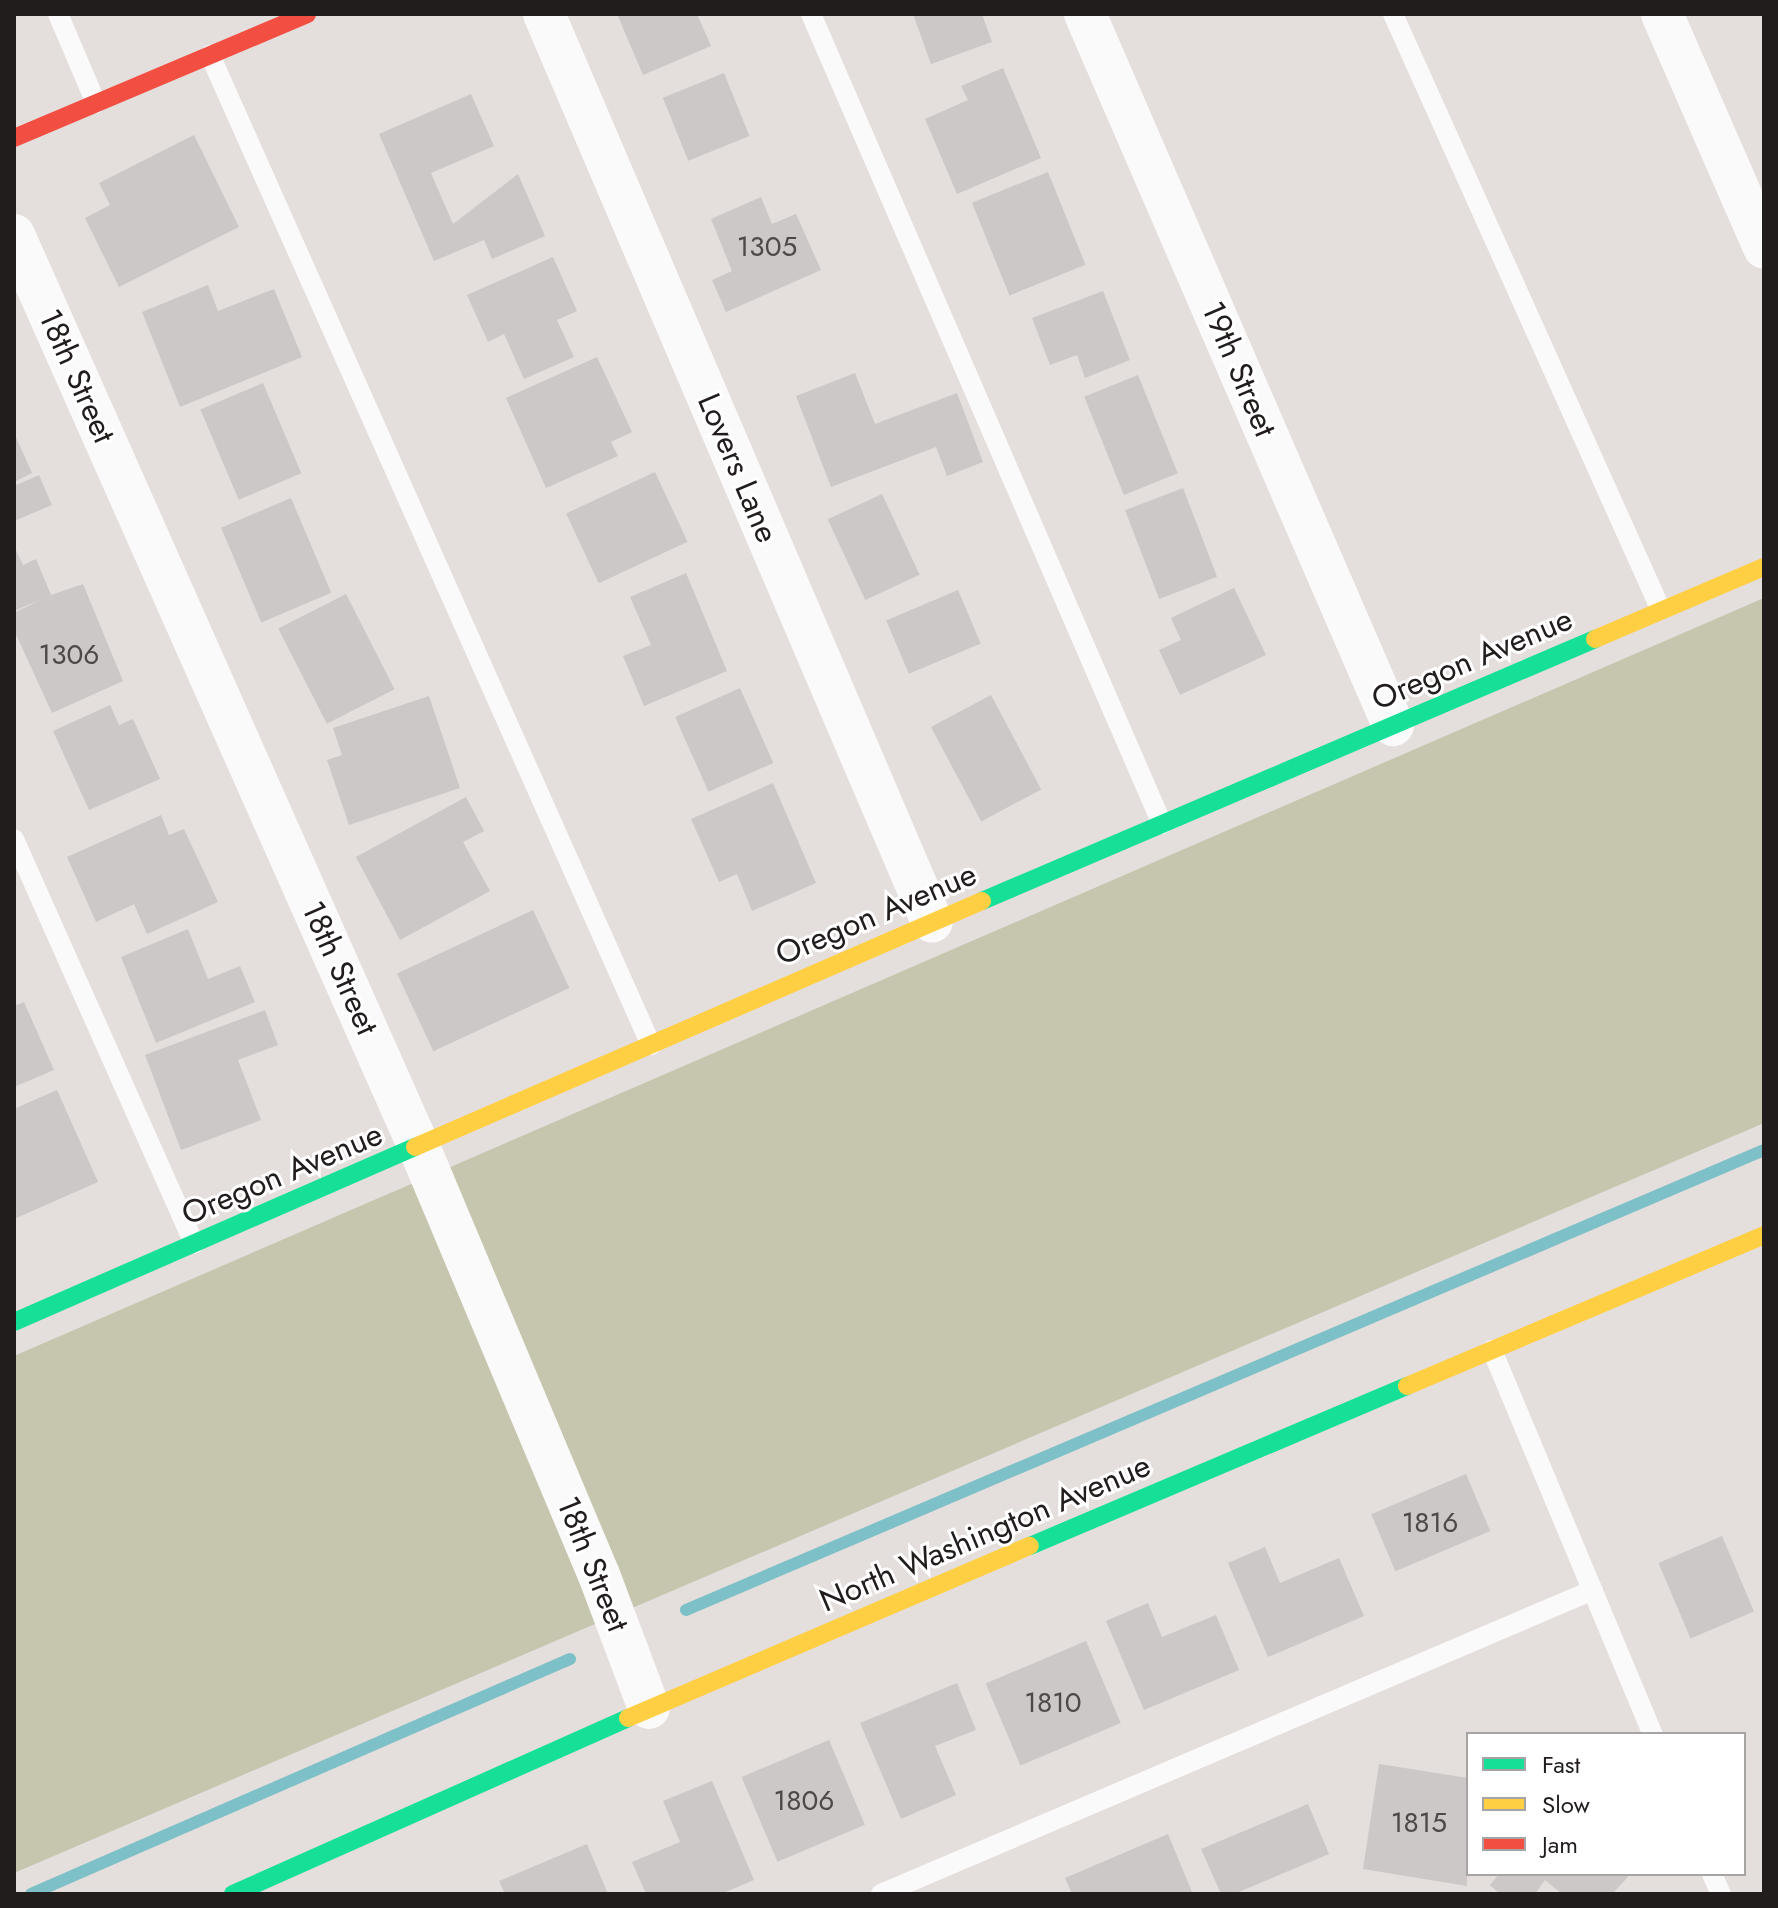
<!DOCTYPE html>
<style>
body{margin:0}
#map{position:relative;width:1778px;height:1908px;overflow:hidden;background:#e4dedc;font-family:Jost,sans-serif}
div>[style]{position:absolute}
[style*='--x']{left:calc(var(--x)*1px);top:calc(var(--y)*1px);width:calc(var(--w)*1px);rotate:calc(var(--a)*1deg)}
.green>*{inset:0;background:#c5c6ad}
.stream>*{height:12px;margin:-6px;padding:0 6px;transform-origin:6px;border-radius:6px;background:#7ec0c7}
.building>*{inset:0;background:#ccc8c7;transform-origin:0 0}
.lane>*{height:20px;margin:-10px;padding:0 10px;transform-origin:10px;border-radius:10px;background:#fbfafa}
.street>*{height:42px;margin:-21px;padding:0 21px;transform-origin:21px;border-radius:21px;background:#fbfafa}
.fast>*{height:18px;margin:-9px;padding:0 9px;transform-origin:9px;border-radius:9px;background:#16e098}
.slow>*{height:18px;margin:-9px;padding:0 9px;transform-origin:9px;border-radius:9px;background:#ffcf43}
.jam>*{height:18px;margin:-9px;padding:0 9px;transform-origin:9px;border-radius:9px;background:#f24e42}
span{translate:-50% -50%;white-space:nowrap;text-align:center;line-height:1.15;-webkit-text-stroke:6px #fff;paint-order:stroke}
.number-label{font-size:28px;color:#4d4948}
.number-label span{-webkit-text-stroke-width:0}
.street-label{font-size:32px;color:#211d1c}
.frame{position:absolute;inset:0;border:16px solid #211d1c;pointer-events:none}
.legend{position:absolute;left:1466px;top:1732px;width:280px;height:144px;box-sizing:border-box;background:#fff;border:2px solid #a6a5a4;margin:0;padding:10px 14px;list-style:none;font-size:24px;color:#211d1c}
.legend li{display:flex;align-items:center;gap:16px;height:40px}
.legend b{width:40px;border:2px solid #a6a5a4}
</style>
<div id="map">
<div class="green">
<i style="clip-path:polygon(1764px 598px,1764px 1123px,14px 1873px,14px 1356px)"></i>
</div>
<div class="stream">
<i style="--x:686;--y:1610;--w:1172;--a:-23.11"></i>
<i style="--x:31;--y:1894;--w:588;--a:-23.56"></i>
</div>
<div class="building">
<i style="clip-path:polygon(617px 14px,697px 14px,711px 46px,643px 75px)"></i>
<i style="clip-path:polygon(913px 14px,982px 14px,992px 42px,931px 64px)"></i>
<i style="clip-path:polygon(1003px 68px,1041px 158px,957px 194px,925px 119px,968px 100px,961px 86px)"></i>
<i style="left:724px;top:73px;width:68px;height:66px;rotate:68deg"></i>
<i style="clip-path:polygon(471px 94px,494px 146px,431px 173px,453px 224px,518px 174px,545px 236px,492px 259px,484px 240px,434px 261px,379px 134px)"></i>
<i style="clip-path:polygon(194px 135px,239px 227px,119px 287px,85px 218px,110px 205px,99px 183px)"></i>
<i style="left:1048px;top:172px;width:100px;height:82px;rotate:68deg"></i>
<i style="clip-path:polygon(761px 197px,772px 224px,796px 214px,821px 270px,726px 312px,712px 280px,732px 271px,711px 219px)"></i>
<i style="clip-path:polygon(553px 257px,577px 311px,557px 320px,574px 357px,524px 379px,504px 334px,488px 342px,467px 295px)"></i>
<i style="clip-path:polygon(208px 285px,218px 311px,274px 289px,302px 357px,180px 407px,142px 312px)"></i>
<i style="clip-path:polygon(1103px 291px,1130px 360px,1085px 378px,1077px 355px,1050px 365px,1032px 318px)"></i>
<i style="clip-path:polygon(597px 357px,632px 432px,611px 442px,618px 456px,546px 488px,506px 398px)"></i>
<i style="clip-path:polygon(855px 373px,875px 424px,957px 393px,983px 462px,947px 476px,936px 447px,831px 487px,796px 396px)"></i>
<i style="left:1138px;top:375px;width:106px;height:58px;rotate:68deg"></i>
<i style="left:263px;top:383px;width:98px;height:68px;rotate:67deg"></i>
<i style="clip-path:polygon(14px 433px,32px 473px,14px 482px)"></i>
<i style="left:655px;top:472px;width:77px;height:98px;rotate:65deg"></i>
<i style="clip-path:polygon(39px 475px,52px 505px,14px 521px,14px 486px)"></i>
<i style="left:1183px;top:488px;width:95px;height:62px;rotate:69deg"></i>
<i style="left:882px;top:494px;width:89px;height:60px;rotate:65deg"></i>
<i style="left:291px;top:498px;width:103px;height:76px;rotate:67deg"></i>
<i style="clip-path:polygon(14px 546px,23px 565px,36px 559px,51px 595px,83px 584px,123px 681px,52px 713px,14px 630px,14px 613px,42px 599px,14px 611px)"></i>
<i style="clip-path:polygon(686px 573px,727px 671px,644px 706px,623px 656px,651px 645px,630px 597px)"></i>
<i style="clip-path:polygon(1234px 588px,1266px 655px,1180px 695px,1159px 650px,1181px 640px,1171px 618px)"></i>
<i style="left:958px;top:590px;width:58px;height:78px;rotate:67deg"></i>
<i style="left:346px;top:594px;width:107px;height:76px;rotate:63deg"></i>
<i style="left:740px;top:688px;width:82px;height:71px;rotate:66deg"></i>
<i style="left:991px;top:695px;width:107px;height:68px;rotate:62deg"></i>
<i style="clip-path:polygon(429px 696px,460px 788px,349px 825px,327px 760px,342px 755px,333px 728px)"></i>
<i style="clip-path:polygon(110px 705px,119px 725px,133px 719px,160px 779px,89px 810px,53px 731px)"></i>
<i style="clip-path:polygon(773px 783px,816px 883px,752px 911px,737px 874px,719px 882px,691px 819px)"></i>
<i style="clip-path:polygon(466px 797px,484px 831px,463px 842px,490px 891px,400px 940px,356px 857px)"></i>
<i style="clip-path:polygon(161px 815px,169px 835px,184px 829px,218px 902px,147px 934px,134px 904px,96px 922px,67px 857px)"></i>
<i style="left:533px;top:910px;width:86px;height:150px;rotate:65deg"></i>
<i style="clip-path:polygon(188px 929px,208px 979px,240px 966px,255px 1002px,156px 1043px,121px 957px)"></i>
<i style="clip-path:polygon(24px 1002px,54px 1070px,14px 1087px,14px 1006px)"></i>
<i style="clip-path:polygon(265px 1010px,278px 1045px,238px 1060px,261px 1120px,181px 1150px,145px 1055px)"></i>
<i style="clip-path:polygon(57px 1090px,98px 1182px,14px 1219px,14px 1109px)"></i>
<i style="left:1466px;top:1474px;width:62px;height:103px;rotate:67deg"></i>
<i style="left:1722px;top:1536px;width:82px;height:69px;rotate:67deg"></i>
<i style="clip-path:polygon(1265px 1547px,1280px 1583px,1339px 1558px,1364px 1616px,1268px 1657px,1228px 1563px)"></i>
<i style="clip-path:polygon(1148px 1603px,1162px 1637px,1216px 1615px,1239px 1670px,1144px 1710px,1106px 1621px)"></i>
<i style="left:1086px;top:1641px;width:89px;height:109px;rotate:67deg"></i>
<i style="clip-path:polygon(957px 1683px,976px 1730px,935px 1746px,956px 1795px,901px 1819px,860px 1723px)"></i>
<i style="left:829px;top:1740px;width:92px;height:95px;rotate:67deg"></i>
<i style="clip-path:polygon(1379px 1764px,1468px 1778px,1467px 1886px,1363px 1869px)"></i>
<i style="clip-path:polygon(712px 1781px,754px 1880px,721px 1894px,646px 1894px,632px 1862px,680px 1842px,663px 1801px)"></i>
<i style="clip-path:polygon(1308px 1804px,1329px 1854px,1234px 1894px,1221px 1894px,1201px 1849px)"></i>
<i style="clip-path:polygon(1168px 1834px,1192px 1892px,1072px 1894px,1065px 1878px)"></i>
<i style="clip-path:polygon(587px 1844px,608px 1894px,505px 1894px,499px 1881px)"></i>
<i style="clip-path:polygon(1499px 1874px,1625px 1874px,1628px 1877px,1612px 1894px,1562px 1894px,1545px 1880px,1535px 1894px,1500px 1894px,1490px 1885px)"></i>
</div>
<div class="lane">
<i style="--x:58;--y:14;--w:97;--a:66.9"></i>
<i style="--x:811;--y:14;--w:883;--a:66.57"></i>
<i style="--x:1393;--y:14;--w:653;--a:65.79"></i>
<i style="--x:210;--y:55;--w:1084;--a:65.99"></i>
<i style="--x:14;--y:839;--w:443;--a:66"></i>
<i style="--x:1492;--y:1350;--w:416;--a:67.3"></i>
<i style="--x:1712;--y:1874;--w:22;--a:66"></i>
<i style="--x:881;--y:1894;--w:774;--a:-23.12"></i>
</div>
<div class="street">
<i style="--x:544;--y:14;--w:987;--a:66.86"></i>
<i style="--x:1085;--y:14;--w:775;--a:66.58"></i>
<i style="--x:1662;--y:14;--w:255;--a:66.4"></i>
<i style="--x:14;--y:235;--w:998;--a:66.06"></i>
<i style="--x:419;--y:1147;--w:464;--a:67.2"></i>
<i style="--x:599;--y:1575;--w:142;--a:69.4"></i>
</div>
<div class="fast">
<i style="--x:982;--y:901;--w:667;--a:-23.14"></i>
<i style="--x:14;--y:1322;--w:438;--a:-23.6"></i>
<i style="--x:1030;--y:1546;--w:410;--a:-23"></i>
<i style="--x:233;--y:1894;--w:432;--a:-24"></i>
</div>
<div class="slow">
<i style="--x:1595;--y:639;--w:184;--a:-23.1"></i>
<i style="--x:415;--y:1147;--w:618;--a:-23.45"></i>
<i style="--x:1407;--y:1386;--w:388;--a:-22.9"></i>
<i style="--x:628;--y:1718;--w:437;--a:-23.2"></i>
</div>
<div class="jam">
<i style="--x:14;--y:138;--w:318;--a:-22.9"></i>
</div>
<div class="number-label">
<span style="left:767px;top:247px">1305</span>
<span style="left:69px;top:655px">1306</span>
<span style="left:1430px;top:1523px">1816</span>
<span style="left:1053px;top:1703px">1810</span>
<span style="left:804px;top:1801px">1806</span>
<span style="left:1419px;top:1823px">1815</span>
</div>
<div class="street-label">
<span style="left:1239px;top:369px;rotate:67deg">19th Street</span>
<span style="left:77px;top:376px;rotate:66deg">18th Street</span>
<span style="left:738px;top:468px;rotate:67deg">Lovers Lane</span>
<span style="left:1472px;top:659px;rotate:-23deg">Oregon Avenue</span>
<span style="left:876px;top:914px;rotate:-23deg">Oregon Avenue</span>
<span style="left:340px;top:968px;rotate:66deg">18th Street</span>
<span style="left:282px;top:1174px;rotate:-23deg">Oregon Avenue</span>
<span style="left:985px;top:1533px;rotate:-23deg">North Washington Avenue</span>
<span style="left:593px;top:1564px;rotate:68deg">18th Street</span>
</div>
<div class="frame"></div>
<ul class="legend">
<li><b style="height:10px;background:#16e098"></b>Fast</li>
<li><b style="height:10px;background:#ffcf43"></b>Slow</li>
<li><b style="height:10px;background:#f24e42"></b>Jam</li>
</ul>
</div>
